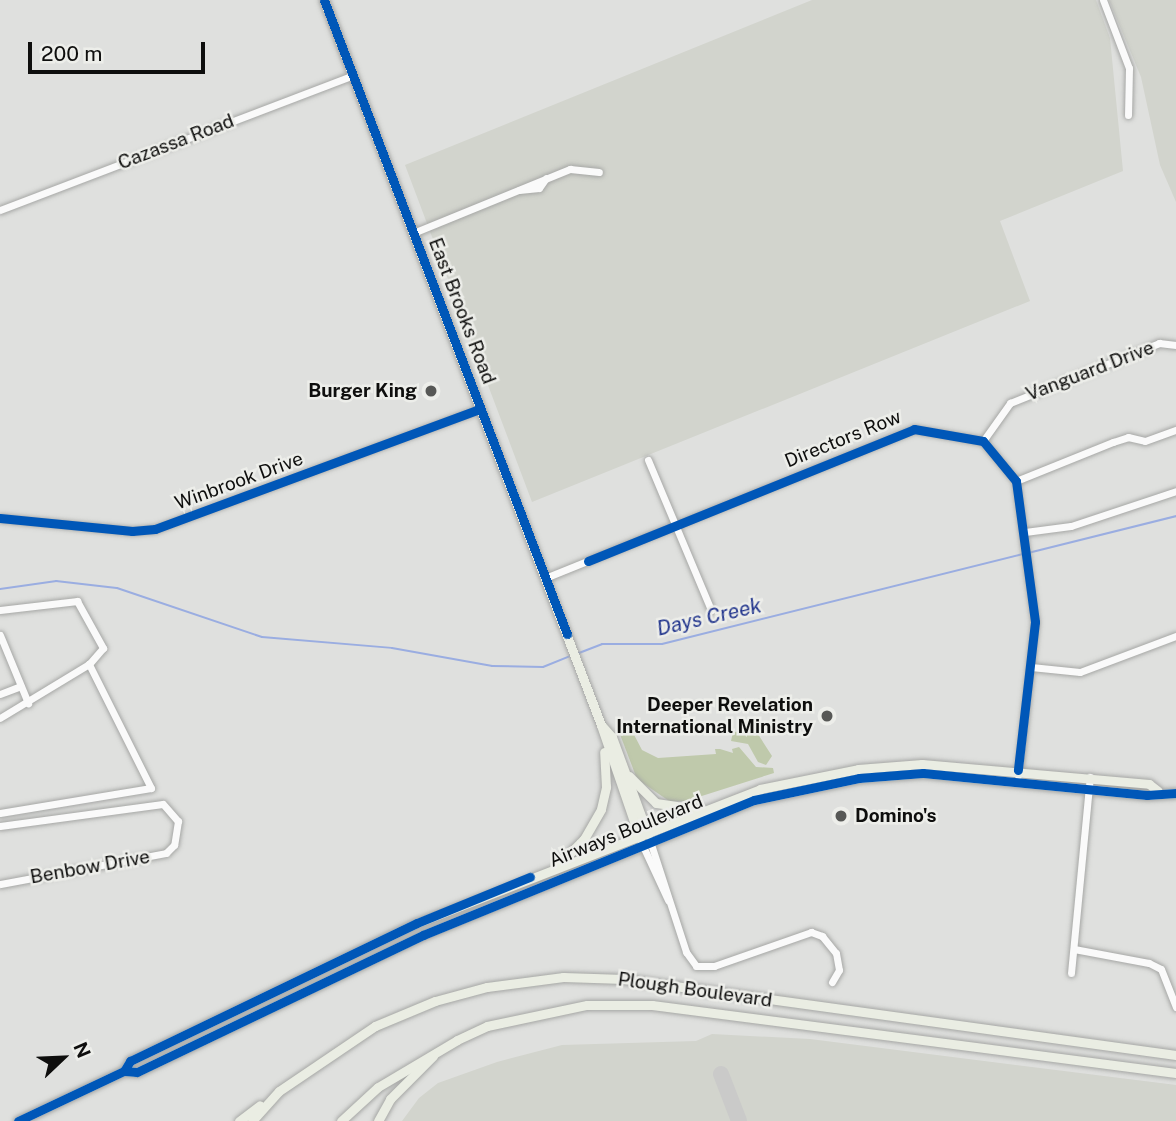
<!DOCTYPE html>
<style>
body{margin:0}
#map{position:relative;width:1176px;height:1121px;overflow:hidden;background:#dfe0de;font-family:"Public Sans",sans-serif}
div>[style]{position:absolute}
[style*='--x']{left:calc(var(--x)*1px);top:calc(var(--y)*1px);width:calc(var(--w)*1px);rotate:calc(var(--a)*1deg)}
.built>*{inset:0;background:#d2d4cd}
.green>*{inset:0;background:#bfc9ab}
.stream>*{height:2px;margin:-1px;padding:0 1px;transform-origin:1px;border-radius:1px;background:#9aade1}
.taxiway>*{height:16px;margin:-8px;padding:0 8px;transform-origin:8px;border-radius:8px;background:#cacac9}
.roads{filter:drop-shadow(0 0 2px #a6a7a5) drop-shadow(0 0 2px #a6a7a5)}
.minor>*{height:7px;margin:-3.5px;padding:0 3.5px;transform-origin:3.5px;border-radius:3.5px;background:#fafafa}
.major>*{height:9px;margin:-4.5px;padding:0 4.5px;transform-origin:4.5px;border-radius:4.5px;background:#eaede3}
.cycleway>*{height:9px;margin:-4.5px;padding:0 4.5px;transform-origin:4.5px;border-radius:4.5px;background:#0057b8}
.dots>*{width:19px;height:19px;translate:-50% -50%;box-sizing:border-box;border:4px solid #edeeea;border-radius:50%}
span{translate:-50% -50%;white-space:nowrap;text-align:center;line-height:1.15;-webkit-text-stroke:5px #edeeea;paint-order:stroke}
.street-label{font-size:19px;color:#0e0e0d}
.poi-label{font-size:19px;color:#0e0e0d;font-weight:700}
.right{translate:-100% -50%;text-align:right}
.left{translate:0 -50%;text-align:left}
.water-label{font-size:21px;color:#23368d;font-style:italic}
.north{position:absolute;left:28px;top:1023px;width:70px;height:70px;-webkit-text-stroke:5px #edeeea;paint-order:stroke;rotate:67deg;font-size:19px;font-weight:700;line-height:28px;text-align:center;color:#0e0e0d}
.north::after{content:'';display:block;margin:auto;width:24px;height:32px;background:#0e0e0d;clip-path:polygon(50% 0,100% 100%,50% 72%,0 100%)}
.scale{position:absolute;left:28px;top:42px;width:177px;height:32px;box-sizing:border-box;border:4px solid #0e0e0d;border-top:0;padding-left:9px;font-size:21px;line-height:24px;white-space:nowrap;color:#0e0e0d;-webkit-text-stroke:5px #edeeea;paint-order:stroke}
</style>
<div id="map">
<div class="built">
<i style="clip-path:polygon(812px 0,1096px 0,1110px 38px,1123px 171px,1000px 221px,1030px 301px,532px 502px,405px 165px)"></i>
<i style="clip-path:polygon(1109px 0,1176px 0,1176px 202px,1160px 165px,1141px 77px)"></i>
<i style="clip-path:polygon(712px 1034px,810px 1039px,1176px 1085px,1176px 1121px,402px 1121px,419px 1098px,438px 1083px,497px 1062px,562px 1045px,696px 1041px)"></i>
</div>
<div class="green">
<i style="clip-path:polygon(622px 723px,630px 727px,642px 750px,658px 758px,716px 754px,715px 749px,720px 749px,733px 753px,732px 749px,739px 747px,756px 767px,773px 768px,774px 773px,686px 801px,669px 801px,637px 779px,616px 724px)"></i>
<i style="clip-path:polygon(756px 731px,772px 756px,766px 765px,758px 762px,748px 744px,731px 741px,733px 732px)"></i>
</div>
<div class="stream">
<i style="--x:1028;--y:553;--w:153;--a:-14"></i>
<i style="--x:0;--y:589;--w:57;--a:-8.1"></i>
<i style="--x:56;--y:581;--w:61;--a:6.5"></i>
<i style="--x:117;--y:588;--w:153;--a:18.7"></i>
<i style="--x:262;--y:637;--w:130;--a:4.8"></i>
<i style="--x:392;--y:648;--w:102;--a:10.2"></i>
<i style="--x:492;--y:666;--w:51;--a:1.1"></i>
<i style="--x:543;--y:667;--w:29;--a:-22"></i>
<i style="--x:579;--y:653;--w:25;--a:-21"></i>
<i style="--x:602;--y:644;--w:60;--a:0"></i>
<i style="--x:662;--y:644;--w:371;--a:-14"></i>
</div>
<div class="taxiway">
<i style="--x:721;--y:1074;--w:50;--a:69"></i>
</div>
<div class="roads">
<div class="minor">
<i style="--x:1103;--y:0;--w:73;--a:69.1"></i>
<i style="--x:1129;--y:68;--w:47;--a:91.2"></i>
<i style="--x:519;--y:190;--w:20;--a:-6"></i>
<i style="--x:539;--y:188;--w:12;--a:-55"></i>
<i style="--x:0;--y:210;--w:378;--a:-20.9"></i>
<i style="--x:413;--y:233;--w:170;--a:-22.2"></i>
<i style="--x:570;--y:169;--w:29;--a:6"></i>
<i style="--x:983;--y:441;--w:47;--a:-54.6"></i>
<i style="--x:1010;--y:403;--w:161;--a:-21.9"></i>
<i style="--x:1159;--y:343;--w:17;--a:7"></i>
<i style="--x:648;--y:460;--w:163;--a:67.2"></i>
<i style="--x:1016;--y:481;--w:105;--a:-21.9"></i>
<i style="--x:1113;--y:442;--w:16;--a:-18"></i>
<i style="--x:1128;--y:437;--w:17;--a:13"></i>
<i style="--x:1145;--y:441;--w:33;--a:-20"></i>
<i style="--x:0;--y:518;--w:133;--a:5.6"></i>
<i style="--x:132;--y:531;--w:23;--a:-5"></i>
<i style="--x:155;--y:529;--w:346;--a:-20.3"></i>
<i style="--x:1025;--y:532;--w:46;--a:-7.4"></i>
<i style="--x:1071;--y:526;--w:111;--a:-18.4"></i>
<i style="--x:545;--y:578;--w:398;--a:-22"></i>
<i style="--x:914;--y:429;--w:70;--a:9.9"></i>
<i style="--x:983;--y:441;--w:52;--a:50.5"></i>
<i style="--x:1016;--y:481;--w:142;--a:82.3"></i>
<i style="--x:1035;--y:622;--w:154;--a:96.3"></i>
<i style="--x:0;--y:610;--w:78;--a:-6.7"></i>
<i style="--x:77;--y:601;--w:54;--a:61"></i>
<i style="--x:103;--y:648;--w:21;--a:131"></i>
<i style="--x:89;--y:664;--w:104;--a:148.8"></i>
<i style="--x:0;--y:635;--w:74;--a:67.6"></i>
<i style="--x:1031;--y:667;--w:49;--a:5.8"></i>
<i style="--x:1080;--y:672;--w:103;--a:-20.6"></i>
<i style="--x:0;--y:694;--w:22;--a:-21"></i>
<i style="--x:0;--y:813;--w:153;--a:-9.4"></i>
<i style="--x:151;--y:788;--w:139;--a:-116.6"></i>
<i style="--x:0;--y:826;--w:164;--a:-7.7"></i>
<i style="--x:163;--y:804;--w:23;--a:49"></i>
<i style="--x:178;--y:821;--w:24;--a:99"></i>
<i style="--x:174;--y:845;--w:11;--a:135"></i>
<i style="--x:166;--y:853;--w:169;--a:169.4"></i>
<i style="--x:650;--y:841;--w:117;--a:72"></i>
<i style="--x:686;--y:952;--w:17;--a:54"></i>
<i style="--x:696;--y:966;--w:18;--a:0"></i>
<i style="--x:714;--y:966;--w:103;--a:-19.3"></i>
<i style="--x:811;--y:932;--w:12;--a:20"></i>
<i style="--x:822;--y:936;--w:22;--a:51"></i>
<i style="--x:836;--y:953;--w:17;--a:80"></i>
<i style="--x:839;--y:970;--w:14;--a:120"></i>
<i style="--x:642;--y:844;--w:62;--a:65.1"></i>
<i style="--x:1074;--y:949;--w:76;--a:10.6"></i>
<i style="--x:1149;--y:963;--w:13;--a:27"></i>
<i style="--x:1161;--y:969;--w:41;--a:68.5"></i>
<i style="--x:1071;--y:973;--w:197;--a:-84.5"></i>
</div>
<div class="major">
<i style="--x:324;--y:0;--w:776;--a:69.09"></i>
<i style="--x:601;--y:725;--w:120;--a:71.1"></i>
<i style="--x:602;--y:726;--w:15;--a:48"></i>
<i style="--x:612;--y:737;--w:104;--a:69.8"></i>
<i style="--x:629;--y:776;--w:38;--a:45"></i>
<i style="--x:656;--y:803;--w:41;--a:8.3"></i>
<i style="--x:560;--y:863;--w:34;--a:-45"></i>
<i style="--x:584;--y:839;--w:34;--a:-60"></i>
<i style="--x:601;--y:809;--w:23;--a:-77"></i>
<i style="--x:606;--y:787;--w:35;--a:-93"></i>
<i style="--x:124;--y:1071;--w:12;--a:-59"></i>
<i style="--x:130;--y:1061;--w:318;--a:-25.7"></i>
<i style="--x:417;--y:923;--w:368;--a:-21.3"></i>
<i style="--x:760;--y:789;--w:100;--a:-11.5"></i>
<i style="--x:858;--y:769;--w:64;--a:-4.5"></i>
<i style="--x:922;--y:764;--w:228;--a:5"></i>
<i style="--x:1149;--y:784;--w:11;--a:38"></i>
<i style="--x:18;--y:1121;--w:117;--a:-25.3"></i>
<i style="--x:124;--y:1071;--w:13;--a:4"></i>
<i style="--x:137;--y:1072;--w:317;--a:-25.6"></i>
<i style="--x:423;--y:935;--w:357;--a:-22.2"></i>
<i style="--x:754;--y:800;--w:107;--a:-11.8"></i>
<i style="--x:859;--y:778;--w:64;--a:-4.5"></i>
<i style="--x:923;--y:773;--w:225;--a:5.6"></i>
<i style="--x:1147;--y:795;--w:29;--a:-4"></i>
<i style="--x:239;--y:1121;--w:26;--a:-37"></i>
<i style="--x:252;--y:1121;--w:40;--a:-48"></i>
<i style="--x:279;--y:1091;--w:116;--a:-34.1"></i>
<i style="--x:375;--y:1026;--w:65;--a:-22.6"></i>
<i style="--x:435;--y:1001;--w:54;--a:-15.1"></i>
<i style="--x:487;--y:987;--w:77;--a:-7.5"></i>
<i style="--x:563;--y:977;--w:61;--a:1.9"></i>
<i style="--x:624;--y:979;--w:557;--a:7.84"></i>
<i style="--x:341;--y:1121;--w:50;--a:-42.6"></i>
<i style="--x:378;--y:1087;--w:92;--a:-30.7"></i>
<i style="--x:457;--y:1040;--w:33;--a:-25"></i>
<i style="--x:487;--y:1026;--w:102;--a:-11.9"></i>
<i style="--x:587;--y:1005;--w:65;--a:0"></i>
<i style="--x:652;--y:1005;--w:528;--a:7.39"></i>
<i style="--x:378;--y:1121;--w:25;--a:-61"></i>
<i style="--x:390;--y:1099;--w:61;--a:-45"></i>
</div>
</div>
<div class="cycleway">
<i style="--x:324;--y:0;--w:679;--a:69.03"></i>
<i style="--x:0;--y:518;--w:133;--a:5.6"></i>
<i style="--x:132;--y:531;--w:23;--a:-5"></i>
<i style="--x:155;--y:529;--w:346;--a:-20.3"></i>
<i style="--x:588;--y:561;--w:352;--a:-22"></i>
<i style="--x:914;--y:429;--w:70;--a:9.9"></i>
<i style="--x:983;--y:441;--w:52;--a:50.5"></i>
<i style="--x:1016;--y:481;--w:142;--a:82.3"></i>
<i style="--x:1035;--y:622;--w:149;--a:96.6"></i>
<i style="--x:124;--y:1071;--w:12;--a:-59"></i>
<i style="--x:130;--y:1061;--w:318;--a:-25.7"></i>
<i style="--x:417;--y:923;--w:122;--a:-22.2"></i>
<i style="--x:18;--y:1121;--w:117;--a:-25.3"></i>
<i style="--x:124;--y:1071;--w:13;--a:4"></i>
<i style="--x:137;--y:1072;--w:317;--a:-25.6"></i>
<i style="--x:423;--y:935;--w:357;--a:-22.2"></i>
<i style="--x:754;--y:800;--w:107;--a:-11.8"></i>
<i style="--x:859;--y:778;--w:64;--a:-4.5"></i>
<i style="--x:923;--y:773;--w:225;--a:5.6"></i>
<i style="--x:1147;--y:795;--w:29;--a:-4"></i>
</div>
<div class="dots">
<i style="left:431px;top:391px;background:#575856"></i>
<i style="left:827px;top:716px;background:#575856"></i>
<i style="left:841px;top:816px;background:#575856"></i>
</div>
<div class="street-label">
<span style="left:176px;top:142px;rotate:-21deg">Cazassa Road</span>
<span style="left:462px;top:311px;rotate:69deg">East Brooks Road</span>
<span style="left:1090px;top:371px;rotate:-21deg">Vanguard Drive</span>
<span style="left:843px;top:439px;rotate:-22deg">Directors Row</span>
<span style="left:239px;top:481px;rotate:-20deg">Winbrook Drive</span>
<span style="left:626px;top:831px;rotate:-22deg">Airways Boulevard</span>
<span style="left:90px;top:867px;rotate:-10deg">Benbow Drive</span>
<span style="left:695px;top:990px;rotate:8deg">Plough Boulevard</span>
</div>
<div class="poi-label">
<span class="right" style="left:417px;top:391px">Burger King</span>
<span class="right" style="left:813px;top:716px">Deeper Revelation<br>International Ministry</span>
<span class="left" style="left:855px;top:816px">Domino's</span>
</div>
<div class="water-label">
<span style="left:709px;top:617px;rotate:-13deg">Days Creek</span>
</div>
<div class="north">N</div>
<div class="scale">200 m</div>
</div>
